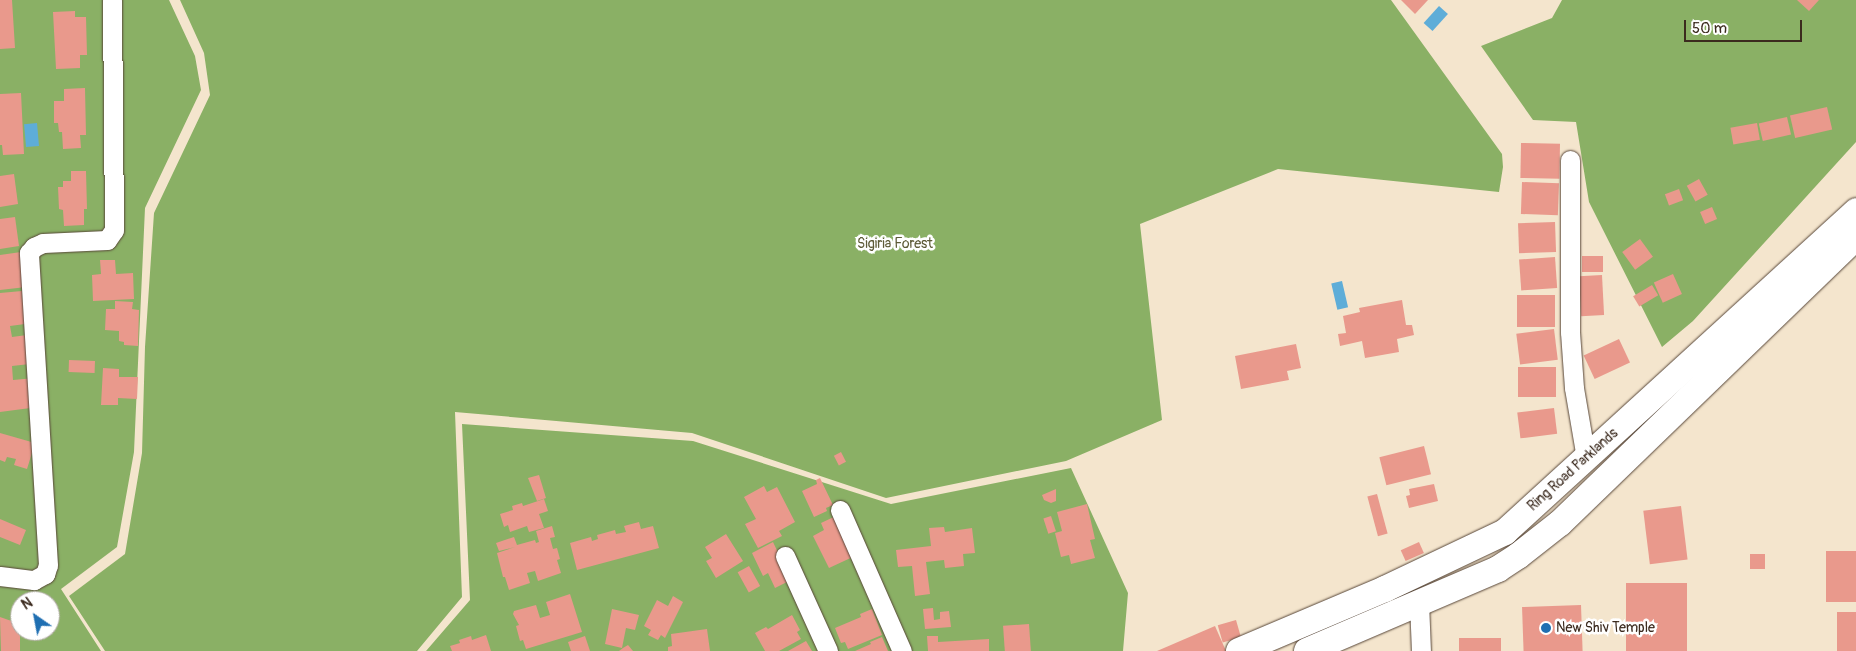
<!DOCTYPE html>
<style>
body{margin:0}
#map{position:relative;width:1856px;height:651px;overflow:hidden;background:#f4e5cd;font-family:Pangolin,sans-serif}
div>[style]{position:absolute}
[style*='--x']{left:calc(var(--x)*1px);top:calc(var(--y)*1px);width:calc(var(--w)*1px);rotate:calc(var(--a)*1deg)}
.forest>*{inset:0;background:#8ab065}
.water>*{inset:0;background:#5eadd8;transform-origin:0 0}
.building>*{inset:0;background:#e9998c;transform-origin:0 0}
.roads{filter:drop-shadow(0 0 1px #574638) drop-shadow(0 0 1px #574638)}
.street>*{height:19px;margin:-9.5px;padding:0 9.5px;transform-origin:9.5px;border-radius:9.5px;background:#fff}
.secondary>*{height:26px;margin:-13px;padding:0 13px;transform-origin:13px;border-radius:13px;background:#fff}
.dots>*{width:14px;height:14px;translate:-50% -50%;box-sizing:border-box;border:2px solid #fff;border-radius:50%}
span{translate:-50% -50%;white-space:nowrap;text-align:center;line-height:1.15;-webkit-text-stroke:5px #fff;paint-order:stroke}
.park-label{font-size:14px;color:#5e5b38}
.street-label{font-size:14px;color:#3b2a1e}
.poi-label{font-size:14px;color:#3b2a1e}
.left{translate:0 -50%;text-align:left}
.north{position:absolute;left:10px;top:591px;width:50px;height:50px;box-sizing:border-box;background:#fff;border:1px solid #b1aaa5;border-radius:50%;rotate:327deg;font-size:14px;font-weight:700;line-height:20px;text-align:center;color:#3b2a1e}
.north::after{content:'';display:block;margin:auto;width:18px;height:22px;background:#1f6fb2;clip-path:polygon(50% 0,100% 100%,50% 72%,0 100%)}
.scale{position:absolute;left:1684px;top:20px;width:118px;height:22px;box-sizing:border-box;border:2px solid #3b2a1e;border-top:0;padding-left:6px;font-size:15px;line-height:18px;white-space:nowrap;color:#3b2a1e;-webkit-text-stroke:4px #fff;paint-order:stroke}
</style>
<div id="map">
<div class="forest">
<i style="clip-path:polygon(evenodd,0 0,169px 0,195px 56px,201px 90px,145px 208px,134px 452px,117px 547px,61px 589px,101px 651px,0 651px,0 0,20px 601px,50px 601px,50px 631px,20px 631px,20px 601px)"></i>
<i style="clip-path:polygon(180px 0,1391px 0,1502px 154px,1503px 167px,1499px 192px,1278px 169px,1140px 224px,1162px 420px,1066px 461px,886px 498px,692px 433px,455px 412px,462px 597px,417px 651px,105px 651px,69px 596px,125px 554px,142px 453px,145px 347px,154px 213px,210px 95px,204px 53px)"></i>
<i style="clip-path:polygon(1562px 0,1856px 0,1856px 142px,1693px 321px,1662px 347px,1589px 202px,1576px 122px,1533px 120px,1481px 46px,1552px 18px)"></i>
<i style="clip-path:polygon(462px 424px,693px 441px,891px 504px,1071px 468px,1128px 593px,1123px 651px,426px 651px,470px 600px)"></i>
</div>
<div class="water">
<i style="left:1439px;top:6px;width:12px;height:23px;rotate:42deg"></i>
<i style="left:37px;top:123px;width:23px;height:13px;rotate:85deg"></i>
<i style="left:1342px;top:281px;width:27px;height:11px;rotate:77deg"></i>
</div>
<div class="building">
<i style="clip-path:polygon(0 0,12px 0,15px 48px,0 49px)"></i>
<i style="clip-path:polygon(1401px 0,1428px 0,1415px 14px)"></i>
<i style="clip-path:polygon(1797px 0,1819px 0,1809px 11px)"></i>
<i style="clip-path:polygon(75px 11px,75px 17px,86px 17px,87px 55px,80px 55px,80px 68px,56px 69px,53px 12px)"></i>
<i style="clip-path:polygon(85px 88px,86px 135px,80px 135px,81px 148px,63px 149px,62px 132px,59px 132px,58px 123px,54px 123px,54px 101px,64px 101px,64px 89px)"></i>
<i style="clip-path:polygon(21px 93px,24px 154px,3px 155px,2px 145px,0 145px,0 94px)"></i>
<i style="left:1827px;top:107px;width:23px;height:38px;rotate:77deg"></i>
<i style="left:1787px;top:117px;width:18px;height:29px;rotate:77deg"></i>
<i style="left:1757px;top:123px;width:17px;height:27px;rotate:80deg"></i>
<i style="left:1521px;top:143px;width:39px;height:35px;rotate:1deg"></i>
<i style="clip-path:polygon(71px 171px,86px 171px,87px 209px,84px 209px,84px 225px,64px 226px,63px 210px,59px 209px,58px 187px,63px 187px,63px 181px,71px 181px)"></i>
<i style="clip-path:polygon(14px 174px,18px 204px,0 207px,0 176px)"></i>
<i style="left:1699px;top:179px;width:18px;height:14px;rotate:61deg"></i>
<i style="left:1522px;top:182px;width:37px;height:32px;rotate:2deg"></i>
<i style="left:1679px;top:189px;width:12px;height:15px;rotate:70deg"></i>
<i style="left:1712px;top:207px;width:13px;height:13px;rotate:67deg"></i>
<i style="clip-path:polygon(15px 217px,19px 246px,0 249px,0 219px)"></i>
<i style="left:1555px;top:222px;width:30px;height:37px;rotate:88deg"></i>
<i style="left:1640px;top:239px;width:22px;height:22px;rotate:54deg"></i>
<i style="clip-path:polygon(21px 252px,26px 287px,0 290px,0 255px)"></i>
<i style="left:1603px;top:256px;width:16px;height:21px;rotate:90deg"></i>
<i style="left:1555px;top:257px;width:31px;height:36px;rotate:86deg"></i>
<i style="clip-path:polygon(100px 260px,115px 260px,116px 274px,133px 273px,134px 299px,93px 301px,92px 275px,101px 274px)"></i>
<i style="left:1673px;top:274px;width:22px;height:21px;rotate:66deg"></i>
<i style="left:1602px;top:275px;width:40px;height:23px;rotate:87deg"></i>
<i style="left:1652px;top:285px;width:12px;height:22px;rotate:59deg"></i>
<i style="clip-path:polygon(22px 291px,25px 324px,10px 326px,12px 337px,27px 335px,30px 364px,12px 366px,13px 380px,35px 378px,38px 407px,0 412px,0 293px)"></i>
<i style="left:1517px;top:295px;width:38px;height:32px"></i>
<i style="clip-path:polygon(1402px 300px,1406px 325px,1412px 325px,1414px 335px,1397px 339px,1399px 352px,1365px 358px,1362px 341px,1340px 346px,1338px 334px,1346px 333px,1343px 316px,1360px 312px,1359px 308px)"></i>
<i style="clip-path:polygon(115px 301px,133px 302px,132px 309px,139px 310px,138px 346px,124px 345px,124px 342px,119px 341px,119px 331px,105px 330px,106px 309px,115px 309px)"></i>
<i style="left:1554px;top:329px;width:31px;height:38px;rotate:83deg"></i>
<i style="left:1619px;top:339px;width:26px;height:39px;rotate:65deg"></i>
<i style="clip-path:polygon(1296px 344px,1301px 368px,1287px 371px,1289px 380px,1241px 389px,1235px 356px)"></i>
<i style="left:69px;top:360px;width:26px;height:12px;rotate:2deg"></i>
<i style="left:1556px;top:367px;width:30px;height:38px;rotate:90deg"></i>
<i style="clip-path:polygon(103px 368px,119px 369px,119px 377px,138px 377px,137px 399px,118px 398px,118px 405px,101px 405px)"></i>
<i style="left:1554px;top:408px;width:26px;height:37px;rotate:83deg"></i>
<i style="clip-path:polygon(0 433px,35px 443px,27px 469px,14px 465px,16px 459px,7px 457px,5px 462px,0 460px)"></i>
<i style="left:1424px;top:446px;width:29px;height:46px;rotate:76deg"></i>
<i style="left:841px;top:452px;width:11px;height:8px;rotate:63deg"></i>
<i style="clip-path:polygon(539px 475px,546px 498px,537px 501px,528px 478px)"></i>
<i style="clip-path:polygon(820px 478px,833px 505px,826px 508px,827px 511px,814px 517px,802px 491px,817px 484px,816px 480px)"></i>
<i style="clip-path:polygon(1434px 484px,1438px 501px,1409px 508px,1406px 496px,1410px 495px,1409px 489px)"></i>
<i style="clip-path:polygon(764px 486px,767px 492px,777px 487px,795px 522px,779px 531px,782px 536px,758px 548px,745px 524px,756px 519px,744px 497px)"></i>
<i style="clip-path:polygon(1056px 489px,1056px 501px,1051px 503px,1044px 500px,1042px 495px)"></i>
<i style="left:1377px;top:494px;width:41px;height:10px;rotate:75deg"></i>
<i style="clip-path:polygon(544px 499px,548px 511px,539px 514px,544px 528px,529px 532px,527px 526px,510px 532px,508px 525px,504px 527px,500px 514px,513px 510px,512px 506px,522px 503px,523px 506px)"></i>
<i style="clip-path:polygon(1087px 504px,1095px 539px,1090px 540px,1095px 558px,1071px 564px,1069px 555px,1061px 557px,1055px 533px,1062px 531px,1057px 512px)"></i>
<i style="left:1681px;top:506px;width:54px;height:38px;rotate:83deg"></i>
<i style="clip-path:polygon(838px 515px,857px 555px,829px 568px,813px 536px,824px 530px,821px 523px)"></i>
<i style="left:1051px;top:516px;width:16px;height:8px;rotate:72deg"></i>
<i style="clip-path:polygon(0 519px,26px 530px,20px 545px,0 537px)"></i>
<i style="clip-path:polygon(639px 522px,641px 529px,653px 526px,659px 548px,577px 570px,570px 543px,591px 537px,592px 541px,598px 539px,597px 535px,615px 530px,616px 534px,626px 532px,624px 526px)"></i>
<i style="clip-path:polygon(552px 526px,555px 537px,550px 538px,553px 549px,557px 548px,560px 559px,557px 560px,561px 573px,538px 581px,535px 571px,527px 573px,530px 583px,509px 590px,505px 577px,503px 577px,497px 553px,515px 547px,499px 551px,496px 543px,514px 537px,517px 545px,535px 540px,536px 543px,539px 542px,536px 531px)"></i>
<i style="clip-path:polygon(944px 527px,945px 532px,972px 528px,975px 553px,963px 554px,964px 566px,945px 568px,944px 560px,926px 562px,930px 594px,915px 596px,912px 566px,898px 567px,896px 550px,931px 546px,929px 528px)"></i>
<i style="clip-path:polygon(726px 534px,743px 561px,716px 578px,706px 561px,712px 558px,705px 547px)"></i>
<i style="clip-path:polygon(773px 542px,791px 580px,775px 588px,768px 573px,763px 576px,752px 553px)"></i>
<i style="left:1419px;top:542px;width:12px;height:20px;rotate:66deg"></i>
<i style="left:1856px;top:551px;width:51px;height:30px;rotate:90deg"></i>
<i style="left:1750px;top:554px;width:15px;height:15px"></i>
<i style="left:749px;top:566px;width:23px;height:13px;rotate:61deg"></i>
<i style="left:1626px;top:583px;width:61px;height:68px"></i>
<i style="clip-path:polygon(570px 594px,582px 632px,526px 649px,523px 640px,520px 641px,516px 626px,519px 625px,513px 614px,514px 611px,536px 605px,540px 618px,550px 615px,546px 602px)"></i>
<i style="clip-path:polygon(673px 596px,683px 602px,665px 638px,661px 635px,658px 640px,648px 635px,651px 630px,644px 626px,657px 600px,668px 606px)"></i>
<i style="left:1581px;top:605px;width:46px;height:59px;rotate:88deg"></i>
<i style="clip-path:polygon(933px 608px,934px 620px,940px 619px,940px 612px,949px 611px,951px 627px,925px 629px,923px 609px)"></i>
<i style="clip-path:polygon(612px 609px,639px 615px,635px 630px,626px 628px,622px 648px,605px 644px)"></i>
<i style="clip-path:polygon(872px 609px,882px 635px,848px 649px,845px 642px,841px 643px,835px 628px,861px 617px,860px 614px)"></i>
<i style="left:1837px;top:612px;width:19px;height:39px"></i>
<i style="clip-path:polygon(792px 615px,800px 630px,797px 632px,801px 639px,779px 651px,765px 651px,755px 633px,766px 627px,768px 629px)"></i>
<i style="clip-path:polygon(0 617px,20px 624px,20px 651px,1px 651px)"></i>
<i style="left:1236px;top:620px;width:18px;height:19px;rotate:74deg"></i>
<i style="left:1029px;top:624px;width:27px;height:26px;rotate:86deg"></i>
<i style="clip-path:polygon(1215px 626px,1226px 651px,1157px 651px)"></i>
<i style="clip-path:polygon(707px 629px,710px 651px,668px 651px,668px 647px,672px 646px,671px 634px)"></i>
<i style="clip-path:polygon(486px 635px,491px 651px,452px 651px,450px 646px,460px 643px,459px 640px,471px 636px,472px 640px)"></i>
<i style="clip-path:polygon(585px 636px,590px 651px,571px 651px,568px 642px)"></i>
<i style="clip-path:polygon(927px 636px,938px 636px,938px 642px,989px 639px,989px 651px,928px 651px)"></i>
<i style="clip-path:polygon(882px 637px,888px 651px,855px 651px,871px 644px,870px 642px)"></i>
<i style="left:1459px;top:638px;width:42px;height:13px"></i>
<i style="clip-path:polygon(806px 641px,812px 651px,788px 651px)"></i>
<i style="clip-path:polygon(628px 645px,633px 651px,619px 651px,623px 648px)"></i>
</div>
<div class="roads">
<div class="street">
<i style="--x:1570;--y:160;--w:172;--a:90"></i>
<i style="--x:1570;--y:332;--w:56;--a:85.9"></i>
<i style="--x:1574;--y:388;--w:71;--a:80.3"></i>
<i style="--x:840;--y:510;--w:154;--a:66.3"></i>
<i style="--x:785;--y:556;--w:104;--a:65.6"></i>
<i style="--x:0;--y:576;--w:34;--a:7"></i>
<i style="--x:34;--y:580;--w:13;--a:-29"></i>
<i style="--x:45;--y:574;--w:9;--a:-72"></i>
<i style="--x:48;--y:565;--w:313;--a:-93.5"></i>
<i style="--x:29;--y:253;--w:8;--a:-50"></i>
<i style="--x:34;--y:247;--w:10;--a:-24"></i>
<i style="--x:43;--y:243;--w:64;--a:-2.7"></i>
<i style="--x:107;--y:240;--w:12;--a:-55"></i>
<i style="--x:114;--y:230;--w:230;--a:-90.5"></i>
<i style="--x:1419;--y:602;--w:49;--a:87.7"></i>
</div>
<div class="secondary">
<i style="--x:1239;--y:651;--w:159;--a:-23"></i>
<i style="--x:1385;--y:589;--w:133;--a:-25.4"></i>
<i style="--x:1505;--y:532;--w:476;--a:-42.4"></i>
<i style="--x:1307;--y:651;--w:208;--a:-23.2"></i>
<i style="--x:1498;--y:569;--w:24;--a:-33"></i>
<i style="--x:1518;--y:556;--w:53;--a:-38.2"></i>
<i style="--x:1560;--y:523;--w:412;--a:-44"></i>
</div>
</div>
<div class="dots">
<i style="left:1546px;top:628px;background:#1f6fb2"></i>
</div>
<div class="park-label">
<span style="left:895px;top:244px">Sigiria Forest</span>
</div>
<div class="street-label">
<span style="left:1573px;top:470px;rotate:-42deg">Ring Road Parklands</span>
</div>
<div class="poi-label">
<span class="left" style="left:1556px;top:628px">New Shiv Temple</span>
</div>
<div class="north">N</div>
<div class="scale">50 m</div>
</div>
